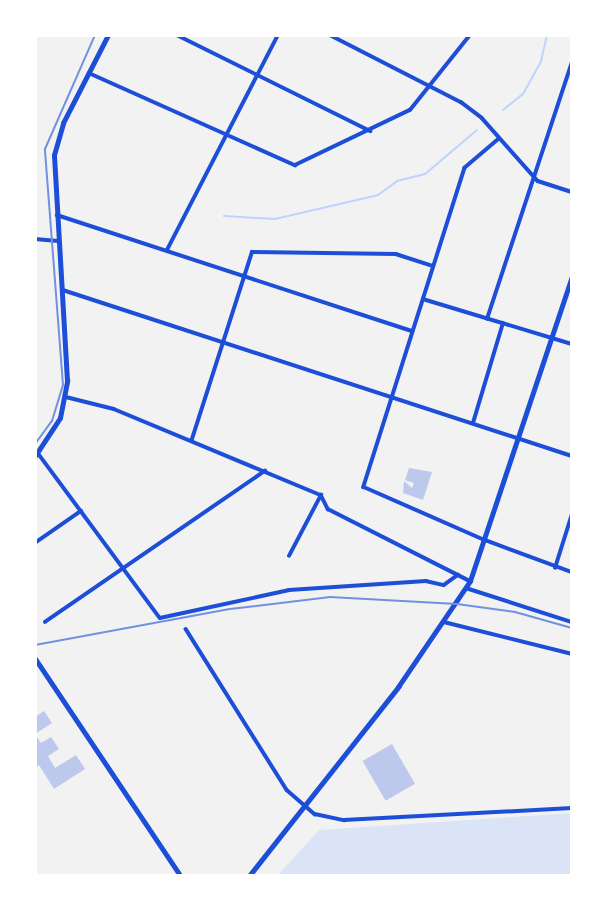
<!DOCTYPE html>
<style>
body{margin:0}
#map{position:relative;width:607px;height:911px;overflow:hidden;background:#f2f2f2;font-family:"IBM Plex Sans",sans-serif}
div>[style]{position:absolute}
[style*='--x']{left:calc(var(--x)*1px);top:calc(var(--y)*1px);width:calc(var(--w)*1px);rotate:calc(var(--a)*1deg)}
.green>*{inset:0;background:#dbe4f7}
.stream>*{height:2px;margin:-1px;padding:0 1px;transform-origin:1px;border-radius:1px;background:#bfd3fe}
.building>*{inset:0;background:#bdc9ec;transform-origin:0 0}
.minor>*{height:3.5px;margin:-1.75px;padding:0 1.75px;transform-origin:1.75px;border-radius:1.75px;background:#1d4ed8}
.tertiary>*{height:4.5px;margin:-2.25px;padding:0 2.25px;transform-origin:2.25px;border-radius:2.25px;background:#1d4ed8}
.secondary>*{height:4.5px;margin:-2.25px;padding:0 2.25px;transform-origin:2.25px;border-radius:2.25px;background:#1d4ed8}
.tram>*{height:2px;margin:-1px;padding:0 1px;transform-origin:1px;border-radius:1px;background:#7290e2}
.rail>*{height:2px;margin:-1px;padding:0 1px;transform-origin:1px;border-radius:1px;background:#7290e2}
span{translate:-50% -50%;white-space:nowrap;text-align:center;line-height:1.15;-webkit-text-stroke:7px #fff;paint-order:stroke}
.frame{position:absolute;inset:0;border:37px solid #fff;pointer-events:none}
</style>
<div id="map">
<div class="green">
<i style="clip-path:polygon(572px 813px,572px 876px,277px 876px,319px 830px)"></i>
</div>
<div class="stream">
<i style="--x:503;--y:110;--w:26;--a:-39"></i>
<i style="--x:523;--y:94;--w:38;--a:-61"></i>
<i style="--x:541;--y:61;--w:27;--a:-77"></i>
<i style="--x:224;--y:216;--w:51;--a:3.4"></i>
<i style="--x:275;--y:219;--w:106;--a:-13.1"></i>
<i style="--x:378;--y:195;--w:24;--a:-36"></i>
<i style="--x:397;--y:181;--w:29;--a:-14"></i>
<i style="--x:425;--y:174;--w:68;--a:-40.2"></i>
</div>
<div class="building">
<i style="clip-path:polygon(409px 468px,432px 472px,423px 500px,403px 493px,404px 481px,412px 488px,414px 483px,405px 480px)"></i>
<i style="clip-path:polygon(44px 711px,52px 723px,35px 734px,35px 717px)"></i>
<i style="clip-path:polygon(35px 734px,41px 743px,51px 737px,59px 749px,48px 756px,55px 768px,76px 755px,85px 769px,54px 789px,39px 765px,35px 768px)"></i>
<i style="left:392px;top:744px;width:46px;height:34px;rotate:60deg"></i>
</div>
<div class="minor">
<i style="--x:177;--y:35;--w:216;--a:26.4"></i>
<i style="--x:330;--y:35;--w:147;--a:27.1"></i>
<i style="--x:461;--y:102;--w:26;--a:37"></i>
<i style="--x:482;--y:118;--w:84;--a:48.4"></i>
<i style="--x:538;--y:181;--w:36;--a:18"></i>
<i style="--x:89;--y:73;--w:226;--a:24.1"></i>
<i style="--x:295;--y:165;--w:127;--a:-25.6"></i>
<i style="--x:410;--y:110;--w:96;--a:-51.3"></i>
<i style="--x:498;--y:140;--w:43;--a:139.7"></i>
<i style="--x:465;--y:168;--w:335;--a:107.6"></i>
<i style="--x:364;--y:487;--w:132;--a:23.7"></i>
<i style="--x:485;--y:540;--w:93;--a:20.2"></i>
<i style="--x:57;--y:215;--w:373;--a:18.1"></i>
<i style="--x:35;--y:239;--w:23;--a:5"></i>
<i style="--x:167;--y:250;--w:242;--a:-62.7"></i>
<i style="--x:63;--y:290;--w:535;--a:18.06"></i>
<i style="--x:423;--y:299;--w:156;--a:16.8"></i>
<i style="--x:487;--y:319;--w:271;--a:-71.7"></i>
<i style="--x:66;--y:397;--w:49;--a:14"></i>
<i style="--x:114;--y:409;--w:224;--a:22.6"></i>
<i style="--x:321;--y:495;--w:16;--a:63"></i>
<i style="--x:328;--y:509;--w:159;--a:26.9"></i>
<i style="--x:473;--y:423;--w:104;--a:-73.3"></i>
<i style="--x:192;--y:439;--w:196;--a:-72.2"></i>
<i style="--x:252;--y:252;--w:144;--a:0.8"></i>
<i style="--x:396;--y:254;--w:39;--a:18"></i>
<i style="--x:38;--y:453;--w:205;--a:53.5"></i>
<i style="--x:160;--y:618;--w:132;--a:-12.2"></i>
<i style="--x:289;--y:590;--w:137;--a:-3.8"></i>
<i style="--x:426;--y:581;--w:18;--a:13"></i>
<i style="--x:444;--y:585;--w:17;--a:-36"></i>
<i style="--x:35;--y:543;--w:56;--a:-34.8"></i>
<i style="--x:289;--y:556;--w:69;--a:-62.3"></i>
<i style="--x:555;--y:568;--w:57;--a:-72.5"></i>
<i style="--x:466;--y:588;--w:111;--a:17.8"></i>
<i style="--x:45;--y:622;--w:267;--a:-34.5"></i>
<i style="--x:444;--y:622;--w:132;--a:14"></i>
<i style="--x:186;--y:629;--w:190;--a:57.9"></i>
<i style="--x:287;--y:790;--w:37;--a:41"></i>
<i style="--x:315;--y:814;--w:30;--a:12"></i>
<i style="--x:344;--y:820;--w:228;--a:-3"></i>
</div>
<div class="tertiary">
<i style="--x:249;--y:876;--w:241;--a:-51.7"></i>
<i style="--x:398;--y:687;--w:128;--a:-55.8"></i>
<i style="--x:470;--y:581;--w:321;--a:-71.5"></i>
</div>
<div class="secondary">
<i style="--x:35;--y:456;--w:45;--a:-56.7"></i>
<i style="--x:60;--y:418;--w:38;--a:-79"></i>
<i style="--x:67;--y:381;--w:226;--a:-93.3"></i>
<i style="--x:54;--y:155;--w:33;--a:-74"></i>
<i style="--x:63;--y:123;--w:99;--a:-62.9"></i>
<i style="--x:35;--y:658;--w:262;--a:56.2"></i>
</div>
<div class="tram">
<i style="--x:35;--y:444;--w:29;--a:-54"></i>
<i style="--x:52;--y:421;--w:38;--a:-73"></i>
<i style="--x:63;--y:385;--w:237;--a:-94.4"></i>
<i style="--x:45;--y:149;--w:124;--a:-66.3"></i>
</div>
<div class="rail">
<i style="--x:35;--y:645;--w:198;--a:-10.5"></i>
<i style="--x:230;--y:609;--w:101;--a:-6.8"></i>
<i style="--x:330;--y:597;--w:127;--a:3.2"></i>
<i style="--x:457;--y:604;--w:59;--a:7.9"></i>
<i style="--x:515;--y:612;--w:59;--a:15.7"></i>
</div>
<div class="frame"></div>
</div>
